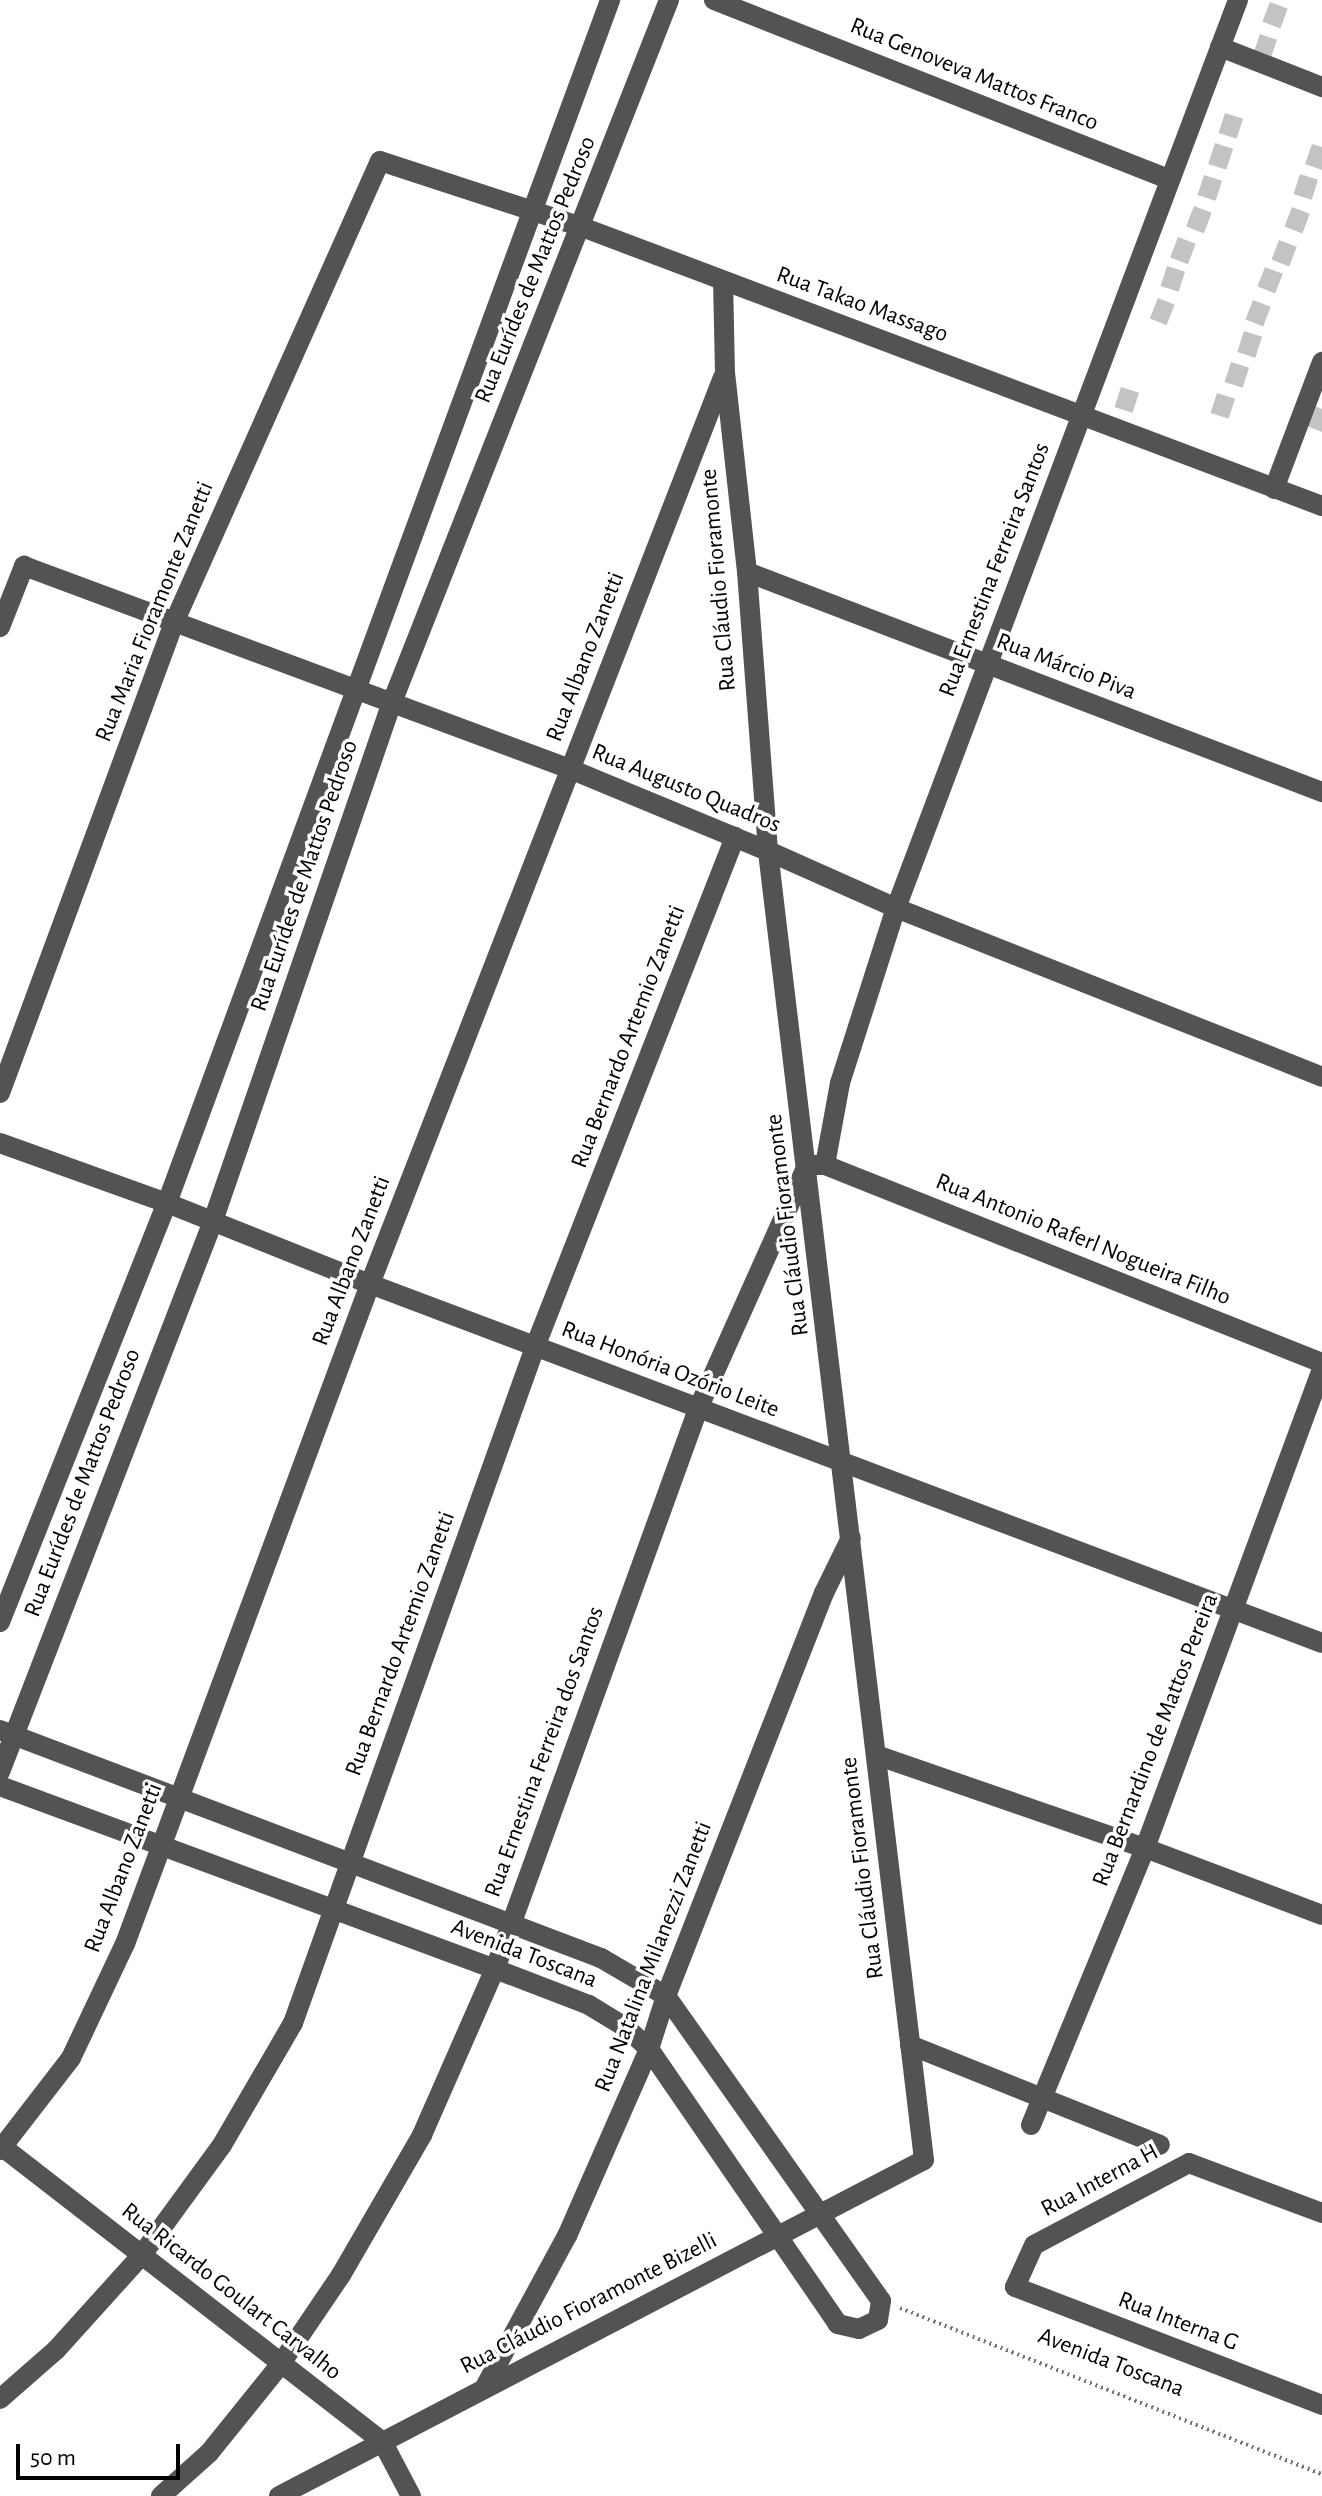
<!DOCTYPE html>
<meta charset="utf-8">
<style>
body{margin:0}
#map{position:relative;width:1322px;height:2496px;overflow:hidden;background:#fff;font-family:"Alegreya Sans",sans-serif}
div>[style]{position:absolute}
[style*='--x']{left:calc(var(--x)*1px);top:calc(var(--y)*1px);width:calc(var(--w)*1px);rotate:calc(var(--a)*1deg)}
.building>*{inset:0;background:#c3c3c3;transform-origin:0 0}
.path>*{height:4px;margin-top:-2px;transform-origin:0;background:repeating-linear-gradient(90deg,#757575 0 2px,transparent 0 6px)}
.minor>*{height:20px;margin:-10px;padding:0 10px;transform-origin:10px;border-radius:10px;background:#535353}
span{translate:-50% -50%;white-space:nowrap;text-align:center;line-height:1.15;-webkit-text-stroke:7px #fff;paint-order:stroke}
.street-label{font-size:24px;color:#000}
.scale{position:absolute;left:16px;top:2444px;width:164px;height:36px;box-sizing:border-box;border:4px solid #000;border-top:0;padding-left:10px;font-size:24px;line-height:28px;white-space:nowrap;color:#000;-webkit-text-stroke:6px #fff;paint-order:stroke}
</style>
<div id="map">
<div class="building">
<i style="left:1270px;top:2px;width:19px;height:21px;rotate:21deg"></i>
<i style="left:1260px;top:34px;width:18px;height:22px;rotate:19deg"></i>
<i style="left:1225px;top:113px;width:19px;height:21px;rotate:18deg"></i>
<i style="left:1215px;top:143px;width:19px;height:22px;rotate:18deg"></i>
<i style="clip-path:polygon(1312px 144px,1322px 147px,1322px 170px,1305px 164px)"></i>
<i style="left:1300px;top:174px;width:19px;height:21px;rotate:18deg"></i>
<i style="left:1204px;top:175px;width:19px;height:21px;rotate:18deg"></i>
<i style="left:1194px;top:206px;width:19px;height:22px;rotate:21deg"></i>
<i style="left:1292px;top:207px;width:19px;height:21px;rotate:21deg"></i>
<i style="left:1178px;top:237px;width:19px;height:22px;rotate:21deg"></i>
<i style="left:1279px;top:240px;width:19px;height:21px;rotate:21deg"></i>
<i style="left:1167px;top:266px;width:19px;height:21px;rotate:18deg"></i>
<i style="left:1265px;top:267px;width:19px;height:21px;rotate:21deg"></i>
<i style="left:1158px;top:298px;width:18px;height:22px;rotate:22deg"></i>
<i style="left:1253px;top:300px;width:19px;height:21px;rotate:21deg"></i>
<i style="left:1244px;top:331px;width:19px;height:22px;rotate:18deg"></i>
<i style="left:1231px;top:362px;width:19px;height:21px;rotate:18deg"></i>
<i style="left:1121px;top:387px;width:19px;height:21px;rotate:18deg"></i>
<i style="left:1217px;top:393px;width:19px;height:21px;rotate:18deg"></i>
<i style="clip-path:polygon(1315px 406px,1322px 409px,1322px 432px,1307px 426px)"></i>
</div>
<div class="path">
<i style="--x:900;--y:2308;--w:453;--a:21.5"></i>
</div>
<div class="minor">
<i style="--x:714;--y:0;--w:490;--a:21.5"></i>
<i style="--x:1220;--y:47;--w:110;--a:21.4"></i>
<i style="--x:1274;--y:489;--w:136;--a:-69.3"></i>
<i style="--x:747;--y:572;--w:616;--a:20.94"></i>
<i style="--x:0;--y:627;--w:66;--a:-68.5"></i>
<i style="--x:24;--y:566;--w:583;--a:20.39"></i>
<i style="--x:570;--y:769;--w:214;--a:22.5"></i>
<i style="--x:768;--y:851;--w:140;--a:24"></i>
<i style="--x:896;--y:908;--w:458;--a:21.6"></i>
<i style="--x:0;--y:1093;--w:499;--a:-69.7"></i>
<i style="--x:173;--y:625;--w:508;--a:-65.96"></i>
<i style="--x:380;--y:161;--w:213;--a:18.1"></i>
<i style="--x:582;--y:227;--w:791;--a:20.66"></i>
<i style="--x:0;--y:1143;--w:177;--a:19.8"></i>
<i style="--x:167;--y:1203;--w:219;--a:21.8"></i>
<i style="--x:370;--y:1284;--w:1017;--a:20.66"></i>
<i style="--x:825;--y:1165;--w:83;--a:-79.6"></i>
<i style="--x:840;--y:1083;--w:184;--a:-72.3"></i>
<i style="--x:896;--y:908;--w:970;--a:-69.36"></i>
<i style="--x:0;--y:1622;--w:451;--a:-68.3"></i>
<i style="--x:167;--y:1203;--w:1282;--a:-69.78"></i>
<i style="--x:0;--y:1730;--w:643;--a:20.78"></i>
<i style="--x:601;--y:1958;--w:75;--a:30.3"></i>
<i style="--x:666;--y:1996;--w:373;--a:54.8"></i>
<i style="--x:881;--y:2301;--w:19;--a:99"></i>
<i style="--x:878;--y:2320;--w:21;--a:155"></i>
<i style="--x:859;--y:2329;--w:22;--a:-167"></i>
<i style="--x:838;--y:2324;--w:334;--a:-124.5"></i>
<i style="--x:649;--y:2049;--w:33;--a:-137"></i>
<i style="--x:625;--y:2027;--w:42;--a:-148.6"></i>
<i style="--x:589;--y:2005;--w:101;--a:-159"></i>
<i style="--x:495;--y:1969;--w:528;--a:-159.71"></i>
<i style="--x:876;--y:1755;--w:285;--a:19.1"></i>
<i style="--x:1145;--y:1848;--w:189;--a:20.7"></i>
<i style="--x:0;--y:1772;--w:591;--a:-68.86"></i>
<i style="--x:213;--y:1221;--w:546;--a:-70.97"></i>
<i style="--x:391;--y:705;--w:758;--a:-68.48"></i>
<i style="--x:910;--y:2045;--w:269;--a:21.8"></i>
<i style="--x:1031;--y:2125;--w:300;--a:-67.6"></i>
<i style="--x:1145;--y:1848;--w:511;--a:-69.72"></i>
<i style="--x:0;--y:2145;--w:483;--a:37.8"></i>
<i style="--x:382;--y:2441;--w:62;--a:62.2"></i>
<i style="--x:0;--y:2150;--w:116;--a:-52.3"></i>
<i style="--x:71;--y:2058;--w:126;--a:-64.7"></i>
<i style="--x:125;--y:1944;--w:704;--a:-69.63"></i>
<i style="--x:370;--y:1284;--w:973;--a:-68.73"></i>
<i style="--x:1322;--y:2213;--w:142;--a:-159.4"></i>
<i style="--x:1189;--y:2163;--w:175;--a:152.1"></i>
<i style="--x:1034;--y:2245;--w:46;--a:114.3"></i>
<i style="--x:1015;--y:2287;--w:329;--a:21"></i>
<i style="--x:486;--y:2385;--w:170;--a:-61.5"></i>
<i style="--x:567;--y:2236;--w:204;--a:-66.3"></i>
<i style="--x:649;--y:2049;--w:56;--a:-72.2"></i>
<i style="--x:666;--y:1996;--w:433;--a:-68.6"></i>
<i style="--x:824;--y:1593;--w:61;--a:-63.9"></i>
<i style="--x:0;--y:2399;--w:74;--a:-41.2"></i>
<i style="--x:56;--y:2350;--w:127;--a:-47.9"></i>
<i style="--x:141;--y:2256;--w:137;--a:-53.9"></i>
<i style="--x:222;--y:2145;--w:141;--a:-59.8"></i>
<i style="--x:293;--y:2023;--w:718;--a:-70.3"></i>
<i style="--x:535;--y:1347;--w:548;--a:-68.59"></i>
<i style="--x:161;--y:2496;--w:64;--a:-41.9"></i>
<i style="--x:209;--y:2453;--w:113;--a:-51.1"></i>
<i style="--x:280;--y:2365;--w:109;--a:-55.9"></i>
<i style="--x:341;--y:2275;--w:162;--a:-59.9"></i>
<i style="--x:422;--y:2135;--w:181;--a:-66.3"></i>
<i style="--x:495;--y:1969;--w:596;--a:-70.07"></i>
<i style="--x:698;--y:1409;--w:267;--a:-65.9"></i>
<i style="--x:807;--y:1165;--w:18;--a:0"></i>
<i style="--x:825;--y:1165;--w:535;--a:21.72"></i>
<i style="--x:279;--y:2496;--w:727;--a:-27.52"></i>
<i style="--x:924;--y:2160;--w:1318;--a:-96.8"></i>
<i style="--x:768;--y:851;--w:280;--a:-94.3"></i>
<i style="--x:747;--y:572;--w:199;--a:-96.3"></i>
<i style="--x:725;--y:374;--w:92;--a:-91.2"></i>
</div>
<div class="street-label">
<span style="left:974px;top:75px;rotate:22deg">Rua Genoveva Mattos Franco</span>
<span style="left:536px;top:270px;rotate:-68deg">Rua Eurídes de Mattos Pedroso</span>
<span style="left:862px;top:305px;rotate:20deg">Rua Takao Massago</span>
<span style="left:995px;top:570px;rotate:-69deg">Rua Ernestina Ferreira Santos</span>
<span style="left:719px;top:580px;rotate:-95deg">Rua Cláudio Fioramonte</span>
<span style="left:155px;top:612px;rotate:-68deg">Rua Maria Fioramonte Zanetti</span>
<span style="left:586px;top:657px;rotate:-69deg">Rua Albano Zanetti</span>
<span style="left:1066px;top:667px;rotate:21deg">Rua Márcio Piva</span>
<span style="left:686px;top:789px;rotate:22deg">Rua Augusto Quadros</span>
<span style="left:305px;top:876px;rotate:-71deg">Rua Eurídes de Mattos Pedroso</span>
<span style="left:629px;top:1037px;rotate:-69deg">Rua Bernardo Artemio Zanetti</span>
<span style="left:788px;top:1225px;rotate:-97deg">Rua Cláudio Fioramonte</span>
<span style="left:1083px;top:1240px;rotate:22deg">Rua Antonio Raferl Nogueira Filho</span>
<span style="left:352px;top:1261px;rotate:-69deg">Rua Albano Zanetti</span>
<span style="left:670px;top:1370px;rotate:21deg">Rua Honória Ozório Leite</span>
<span style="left:83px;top:1483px;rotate:-69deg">Rua Eurídes de Mattos Pedroso</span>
<span style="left:401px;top:1644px;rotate:-70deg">Rua Bernardo Artemio Zanetti</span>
<span style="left:1156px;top:1740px;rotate:-69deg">Rua Bernardino de Mattos Pereira</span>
<span style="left:545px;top:1752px;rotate:-70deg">Rua Ernestina Ferreira dos Santos</span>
<span style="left:124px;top:1868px;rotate:-69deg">Rua Albano Zanetti</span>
<span style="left:863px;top:1868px;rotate:-97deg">Rua Cláudio Fioramonte</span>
<span style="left:524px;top:1954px;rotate:21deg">Avenida Toscana</span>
<span style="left:654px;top:1957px;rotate:-69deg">Rua Natalina Milanezzi Zanetti</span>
<span style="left:1100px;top:2181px;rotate:-28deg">Rua Interna H</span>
<span style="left:231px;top:2292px;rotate:38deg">Rua Ricardo Goulart Carvalho</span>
<span style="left:589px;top:2304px;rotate:-27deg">Rua Cláudio Fioramonte Bizelli</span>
<span style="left:1178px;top:2322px;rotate:21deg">Rua Interna G</span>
<span style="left:1111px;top:2363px;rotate:21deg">Avenida Toscana</span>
</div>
<div class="scale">50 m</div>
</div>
